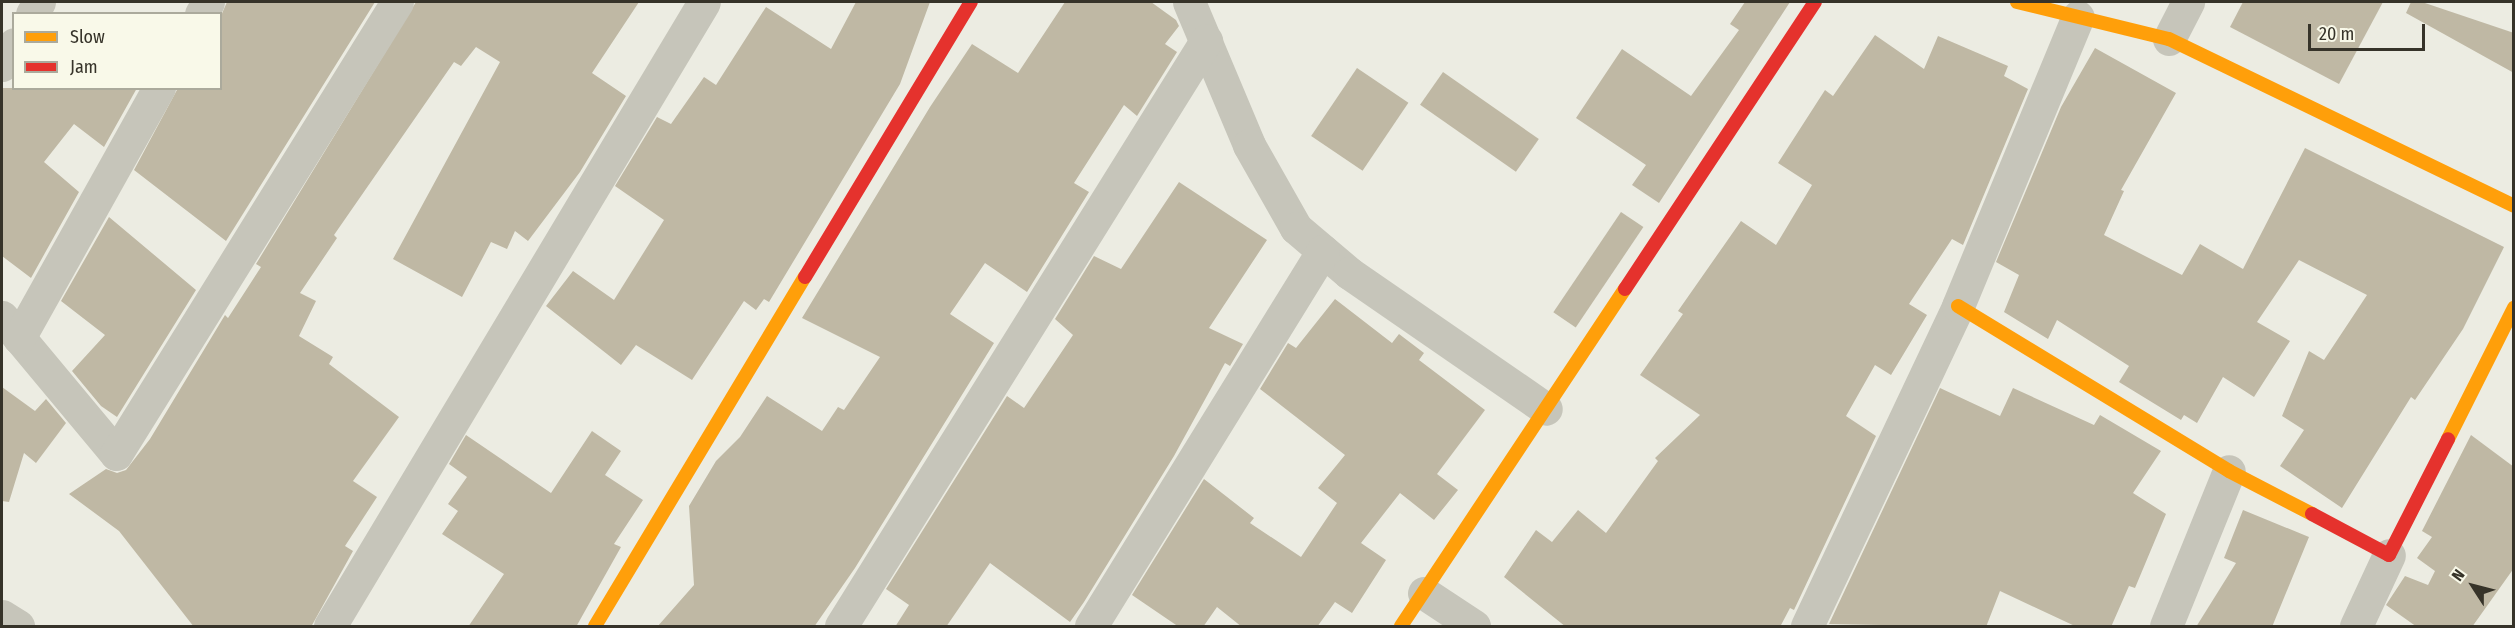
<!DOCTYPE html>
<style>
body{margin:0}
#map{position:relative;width:2515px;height:628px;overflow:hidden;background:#ecece2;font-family:"Fira Sans Condensed",sans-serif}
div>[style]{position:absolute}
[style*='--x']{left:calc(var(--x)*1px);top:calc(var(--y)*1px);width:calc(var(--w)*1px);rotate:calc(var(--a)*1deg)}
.building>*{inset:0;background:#bfb8a4;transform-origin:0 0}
.street>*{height:33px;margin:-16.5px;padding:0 16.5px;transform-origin:16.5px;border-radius:16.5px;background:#c6c5ba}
.slow>*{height:14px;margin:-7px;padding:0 7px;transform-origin:7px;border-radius:7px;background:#ff9f0a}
.jam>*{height:14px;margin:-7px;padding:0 7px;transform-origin:7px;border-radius:7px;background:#e5322d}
span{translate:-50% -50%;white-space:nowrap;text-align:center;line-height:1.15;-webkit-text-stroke:6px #f9f9e9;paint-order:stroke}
.frame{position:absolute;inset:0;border:3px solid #363329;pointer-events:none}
.legend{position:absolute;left:12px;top:12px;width:210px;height:78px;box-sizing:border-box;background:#f9f9e9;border:2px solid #abaa9c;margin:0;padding:8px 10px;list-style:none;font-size:18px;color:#363329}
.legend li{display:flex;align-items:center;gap:12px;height:30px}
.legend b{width:30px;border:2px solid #abaa9c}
.north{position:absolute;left:2443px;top:556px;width:60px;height:60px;-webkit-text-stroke:4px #f9f9e9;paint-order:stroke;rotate:306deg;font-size:16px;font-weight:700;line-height:24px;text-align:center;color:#363329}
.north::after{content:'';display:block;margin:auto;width:21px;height:27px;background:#363329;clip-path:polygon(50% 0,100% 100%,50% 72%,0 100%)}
.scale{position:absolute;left:2308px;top:24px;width:117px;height:27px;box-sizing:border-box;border:3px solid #363329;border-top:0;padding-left:8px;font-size:18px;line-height:21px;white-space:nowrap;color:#363329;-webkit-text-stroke:4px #f9f9e9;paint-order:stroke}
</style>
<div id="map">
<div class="building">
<i style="clip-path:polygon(227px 2px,375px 2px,226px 241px,134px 170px,178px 88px,220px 88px,220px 18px)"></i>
<i style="clip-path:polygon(416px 2px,639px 2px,592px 73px,626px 96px,580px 172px,528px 241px,515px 231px,507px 249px,491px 242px,462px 297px,393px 259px,500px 62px,476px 47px,461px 66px,454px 62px,334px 235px,337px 238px,300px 293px,316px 301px,299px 336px,333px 357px,329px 364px,399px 417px,353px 481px,377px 497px,345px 546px,353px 551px,311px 627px,194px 627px,119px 531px,69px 494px,106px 469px,117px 473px,126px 470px,150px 439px,225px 315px,228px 318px,261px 267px,256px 264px)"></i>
<i style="clip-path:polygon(856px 2px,930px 2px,900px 84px,769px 302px,764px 299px,756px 310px,744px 301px,692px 380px,636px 345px,621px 365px,546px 306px,573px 271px,614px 300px,664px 220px,615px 186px,657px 117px,671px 124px,704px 77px,716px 85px,766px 7px,831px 49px)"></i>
<i style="clip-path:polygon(1065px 2px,1151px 2px,1176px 20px,1179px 26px,1165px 44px,1177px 52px,1137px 116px,1124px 105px,1074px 183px,1089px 192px,1027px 292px,985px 263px,950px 314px,994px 343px,855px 568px,814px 627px,657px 627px,694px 585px,689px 506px,716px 461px,740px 437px,767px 396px,822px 431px,838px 407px,844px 410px,880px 357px,802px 318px,930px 107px,972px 44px,1018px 73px)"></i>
<i style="clip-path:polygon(1745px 2px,1790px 2px,1659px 203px,1632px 185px,1646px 165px,1576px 118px,1622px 49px,1691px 96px,1739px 30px,1730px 24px)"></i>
<i style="clip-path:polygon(2243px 2px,2383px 2px,2339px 84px,2230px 27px)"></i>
<i style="clip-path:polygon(2411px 2px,2422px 2px,2514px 33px,2514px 73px,2406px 13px)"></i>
<i style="clip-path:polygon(1875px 35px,1924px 69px,1938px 36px,2008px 66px,2004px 76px,2028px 89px,1963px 245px,1952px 239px,1909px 304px,1927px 315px,1891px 375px,1875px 365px,1846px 416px,1876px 436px,1794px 610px,1790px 608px,1780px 627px,1566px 627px,1504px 577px,1536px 530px,1552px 542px,1578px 510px,1606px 533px,1658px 461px,1655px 458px,1700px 415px,1640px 375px,1683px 314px,1678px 311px,1741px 221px,1776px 245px,1812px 185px,1778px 163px,1825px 90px,1833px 96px)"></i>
<i style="clip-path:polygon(2095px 48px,2176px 93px,2121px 190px,2124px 191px,2104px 235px,2182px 275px,2200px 244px,2243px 269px,2305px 148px,2504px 247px,2463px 329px,2415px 400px,2411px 397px,2342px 508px,2280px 466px,2304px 430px,2282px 416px,2309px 351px,2324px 360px,2367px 295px,2299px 260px,2257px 322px,2290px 341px,2254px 397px,2223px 377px,2197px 423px,2184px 415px,2181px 420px,2119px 382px,2129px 366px,2057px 320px,2048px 339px,2004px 312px,2019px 275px,1996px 262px,2061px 107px)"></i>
<i style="left:1357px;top:68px;width:62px;height:82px;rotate:34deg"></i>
<i style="left:1443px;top:72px;width:117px;height:40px;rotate:35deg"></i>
<i style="clip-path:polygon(2px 88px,137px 88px,104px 147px,74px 124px,44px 162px,79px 192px,31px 278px,2px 256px)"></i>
<i style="clip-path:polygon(1179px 182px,1267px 240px,1209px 328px,1243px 344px,1230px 366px,1225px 363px,1174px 456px,1084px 602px,1070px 622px,990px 563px,946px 627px,895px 627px,909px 605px,886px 589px,1007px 396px,1024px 408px,1073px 335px,1055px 319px,1094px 256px,1121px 269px)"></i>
<i style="left:1621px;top:212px;width:27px;height:121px;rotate:34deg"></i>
<i style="clip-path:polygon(109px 217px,196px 290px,117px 417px,101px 406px,72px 371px,105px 335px,61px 301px)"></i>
<i style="clip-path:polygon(1335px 299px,1392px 343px,1399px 334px,1424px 353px,1419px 360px,1485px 410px,1437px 474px,1458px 490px,1434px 520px,1400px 493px,1361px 543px,1386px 560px,1352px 613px,1335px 602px,1317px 627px,1242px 627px,1217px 607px,1203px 627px,1179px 627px,1132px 595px,1204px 479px,1254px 518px,1250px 523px,1301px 557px,1337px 503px,1318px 488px,1345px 455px,1260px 389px,1288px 343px,1296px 348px)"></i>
<i style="clip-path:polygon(2px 387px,35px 411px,46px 399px,66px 423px,36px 463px,24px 453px,9px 502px,2px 501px)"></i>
<i style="clip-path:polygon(1940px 388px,2000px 416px,2013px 388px,2094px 425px,2100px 415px,2161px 451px,2133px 493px,2166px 514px,2135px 588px,2129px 586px,2111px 627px,2077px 627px,2000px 591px,1986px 627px,1829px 624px)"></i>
<i style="clip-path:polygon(592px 431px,621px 451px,605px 475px,643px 500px,614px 544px,621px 547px,576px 627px,468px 627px,504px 574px,442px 534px,458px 511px,448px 504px,467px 477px,449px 464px,466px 435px,551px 493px)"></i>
<i style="clip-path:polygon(2471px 435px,2514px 467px,2514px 568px,2472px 627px,2417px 627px,2386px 605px,2405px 576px,2428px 585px,2435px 571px,2417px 558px,2432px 537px,2422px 531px)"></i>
<i style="clip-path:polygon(2243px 510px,2309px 537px,2272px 627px,2196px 627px,2236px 563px,2224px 558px)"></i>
</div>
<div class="street">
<i style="--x:1189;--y:2;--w:155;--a:67.2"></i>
<i style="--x:1249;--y:145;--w:95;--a:60.5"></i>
<i style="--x:1296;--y:228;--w:70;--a:40.3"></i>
<i style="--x:1349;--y:273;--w:239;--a:34.6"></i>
<i style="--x:32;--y:14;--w:14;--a:-60"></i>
<i style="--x:201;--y:14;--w:14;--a:-60"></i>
<i style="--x:2169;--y:39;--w:42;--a:-62.8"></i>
<i style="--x:2;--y:65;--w:24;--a:-60"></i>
<i style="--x:2;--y:317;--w:178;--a:50.2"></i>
<i style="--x:116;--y:454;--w:532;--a:-58.13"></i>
<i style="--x:19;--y:338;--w:287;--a:-60.8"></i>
<i style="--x:1424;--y:593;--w:60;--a:33.4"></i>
<i style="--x:2;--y:616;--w:19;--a:32"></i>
<i style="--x:330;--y:626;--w:727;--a:-59.06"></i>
<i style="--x:841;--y:626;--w:690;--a:-58.04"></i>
<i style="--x:1091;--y:626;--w:441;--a:-58.3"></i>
<i style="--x:1807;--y:626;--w:354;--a:-64.7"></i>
<i style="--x:1958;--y:306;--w:313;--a:-67.5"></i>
<i style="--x:2166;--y:626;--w:167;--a:-67.9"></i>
<i style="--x:2356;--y:626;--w:78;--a:-65.1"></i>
</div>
<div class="slow">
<i style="--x:2017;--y:2;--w:156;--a:13.7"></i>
<i style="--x:2169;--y:39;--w:383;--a:25.8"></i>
<i style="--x:1958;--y:306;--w:317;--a:31.3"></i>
<i style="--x:2229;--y:471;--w:93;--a:27.4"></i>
<i style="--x:2448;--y:439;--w:147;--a:-63.3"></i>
<i style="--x:595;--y:626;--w:407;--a:-59"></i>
<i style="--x:1401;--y:626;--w:405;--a:-56.4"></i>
</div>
<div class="jam">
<i style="--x:805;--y:277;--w:321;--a:-58.9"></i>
<i style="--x:1625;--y:289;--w:344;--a:-56.5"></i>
<i style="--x:2312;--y:514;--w:87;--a:28"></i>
<i style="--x:2389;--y:555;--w:130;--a:-63"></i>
</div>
<div class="frame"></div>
<ul class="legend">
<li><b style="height:8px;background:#ff9f0a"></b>Slow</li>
<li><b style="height:8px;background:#e5322d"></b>Jam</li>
</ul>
<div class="north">N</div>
<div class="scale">20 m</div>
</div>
